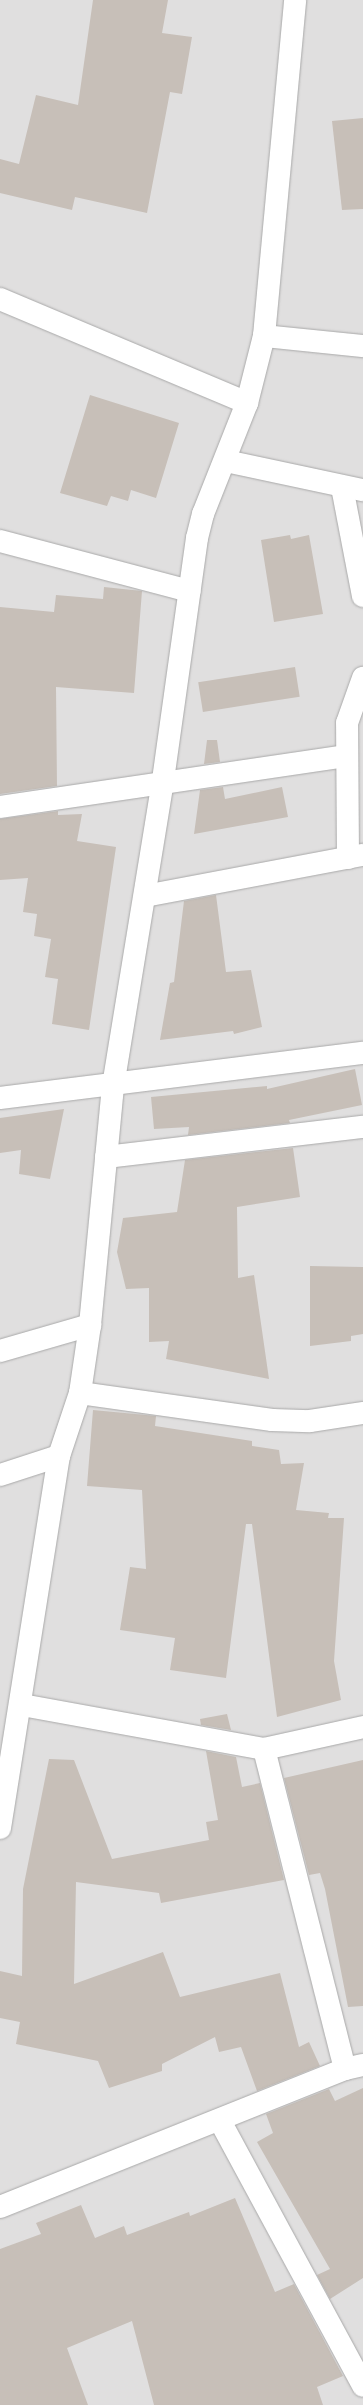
<!DOCTYPE html>
<style>
body{margin:0}
#map{position:relative;width:363px;height:2405px;overflow:hidden;background:#f2efe9;font-family:Signika,sans-serif}
div>[style]{position:absolute}
[style*='--x']{left:calc(var(--x)*1px);top:calc(var(--y)*1px);width:calc(var(--w)*1px);rotate:calc(var(--a)*1deg)}
.residential>*{inset:0;background:#e0dfdf;transform-origin:0 0}
.building>*{inset:0;background:#c7bfb8;transform-origin:0 0}
.roads{filter:drop-shadow(0 0 1px #a9a9a9) drop-shadow(0 0 1px #a9a9a9)}
.minor>*{height:22px;margin:-11px;padding:0 11px;transform-origin:11px;border-radius:11px;background:#fff}
span{translate:-50% -50%;white-space:nowrap;text-align:center;line-height:1.15;-webkit-text-stroke:3.5px #fff;paint-order:stroke}
</style>
<div id="map">
<div class="residential">
<i style="left:0;top:0;width:363px;height:2405px"></i>
</div>
<div class="building">
<i style="clip-path:polygon(93px 0,168px 0,162px 33px,192px 37px,182px 94px,170px 92px,147px 213px,75px 197px,72px 210px,0 193px,0 159px,19px 164px,36px 95px,78px 105px)"></i>
<i style="clip-path:polygon(363px 118px,363px 209px,342px 210px,332px 121px)"></i>
<i style="clip-path:polygon(90px 395px,179px 423px,156px 498px,131px 490px,128px 501px,111px 496px,107px 506px,60px 493px)"></i>
<i style="clip-path:polygon(290px 535px,291px 539px,309px 535px,323px 614px,274px 622px,261px 540px)"></i>
<i style="clip-path:polygon(104px 587px,142px 591px,134px 693px,56px 687px,57px 786px,0 794px,0 607px,54px 612px,56px 595px,103px 599px)"></i>
<i style="left:295px;top:667px;width:30px;height:98px;rotate:81deg"></i>
<i style="clip-path:polygon(207px 740px,217px 740px,220px 762px,204px 764px)"></i>
<i style="clip-path:polygon(223px 787px,225px 799px,282px 787px,288px 817px,194px 834px,200px 790px)"></i>
<i style="clip-path:polygon(58px 811px,58px 815px,82px 814px,77px 841px,116px 847px,89px 1030px,52px 1024px,58px 979px,45px 977px,51px 939px,34px 936px,37px 914px,23px 912px,28px 878px,0 880px,0 819px)"></i>
<i style="clip-path:polygon(216px 895px,226px 972px,251px 970px,262px 1027px,234px 1034px,233px 1031px,160px 1040px,170px 983px,174px 982px,184px 901px)"></i>
<i style="clip-path:polygon(355px 1069px,362px 1105px,289px 1120px,290px 1123px,188px 1135px,189px 1127px,154px 1129px,151px 1097px,267px 1086px,267px 1089px)"></i>
<i style="clip-path:polygon(64px 1109px,50px 1179px,19px 1174px,21px 1150px,0 1153px,0 1118px)"></i>
<i style="clip-path:polygon(293px 1148px,300px 1197px,237px 1207px,238px 1278px,254px 1275px,269px 1379px,166px 1359px,169px 1341px,149px 1342px,149px 1288px,126px 1289px,117px 1252px,123px 1218px,177px 1212px,185px 1160px)"></i>
<i style="clip-path:polygon(310px 1266px,363px 1267px,363px 1334px,351px 1336px,351px 1341px,310px 1346px)"></i>
<i style="clip-path:polygon(93px 1410px,156px 1416px,155px 1426px,252px 1441px,252px 1446px,279px 1450px,281px 1464px,304px 1463px,296px 1510px,329px 1513px,328px 1518px,344px 1518px,334px 1661px,341px 1700px,277px 1717px,252px 1524px,246px 1524px,226px 1678px,170px 1670px,175px 1638px,120px 1630px,130px 1567px,146px 1569px,142px 1490px,87px 1486px)"></i>
<i style="clip-path:polygon(227px 1714px,231px 1730px,201px 1725px,200px 1719px)"></i>
<i style="clip-path:polygon(206px 1751px,236px 1757px,242px 1787px,260px 1783px,284px 1880px,161px 1903px,159px 1893px,76px 1882px,74px 1984px,163px 1952px,180px 1997px,280px 1973px,299px 2047px,309px 2042px,320px 2066px,257px 2091px,241px 2047px,219px 2052px,215px 2037px,162px 2064px,162px 2071px,109px 2088px,98px 2061px,16px 2044px,20px 2022px,0 2018px,0 1971px,22px 1976px,23px 1889px,49px 1759px,74px 1760px,112px 1859px,209px 1840px,206px 1822px,218px 1820px)"></i>
<i style="clip-path:polygon(363px 1760px,363px 2006px,348px 2007px,325px 1889px,320px 1873px,309px 1875px,284px 1778px)"></i>
<i style="clip-path:polygon(363px 2088px,363px 2278px,330px 2299px,317px 2275px,330px 2269px,257px 2142px,273px 2133px,266px 2114px,329px 2089px,335px 2101px)"></i>
<i style="clip-path:polygon(235px 2198px,275px 2292px,294px 2284px,343px 2376px,317px 2387px,323px 2405px,154px 2405px,132px 2321px,67px 2348px,88px 2405px,0 2405px,0 2249px,41px 2234px,36px 2223px,81px 2205px,95px 2238px,124px 2226px,127px 2235px,189px 2212px,190px 2216px)"></i>
</div>
<div class="roads">
<div class="minor">
<i style="--x:0;--y:299;--w:268;--a:22.8"></i>
<i style="--x:264;--y:336;--w:100;--a:5.8"></i>
<i style="--x:226;--y:461;--w:140;--a:12"></i>
<i style="--x:342;--y:487;--w:111;--a:79.1"></i>
<i style="--x:0;--y:541;--w:196;--a:14.8"></i>
<i style="--x:0;--y:807;--w:350;--a:-8.4"></i>
<i style="--x:348;--y:858;--w:135;--a:-90.4"></i>
<i style="--x:347;--y:723;--w:48;--a:-70.4"></i>
<i style="--x:145;--y:896;--w:222;--a:-10.7"></i>
<i style="--x:0;--y:1098;--w:366;--a:-7.1"></i>
<i style="--x:106;--y:1157;--w:259;--a:-6.7"></i>
<i style="--x:0;--y:1351;--w:94;--a:-16.1"></i>
<i style="--x:80;--y:1393;--w:194;--a:8"></i>
<i style="--x:272;--y:1420;--w:38;--a:2"></i>
<i style="--x:310;--y:1421;--w:54;--a:-8.6"></i>
<i style="--x:0;--y:1475;--w:62;--a:-17.9"></i>
<i style="--x:22;--y:1705;--w:246;--a:10.3"></i>
<i style="--x:264;--y:1749;--w:101;--a:-12.5"></i>
<i style="--x:264;--y:1749;--w:330;--a:75.8"></i>
<i style="--x:0;--y:1828;--w:377;--a:-81"></i>
<i style="--x:59;--y:1456;--w:66;--a:-71.6"></i>
<i style="--x:80;--y:1393;--w:69;--a:-81.6"></i>
<i style="--x:90;--y:1325;--w:240;--a:-84.5"></i>
<i style="--x:113;--y:1086;--w:310;--a:-80.7"></i>
<i style="--x:163;--y:780;--w:244;--a:-82"></i>
<i style="--x:197;--y:538;--w:25;--a:-76"></i>
<i style="--x:203;--y:514;--w:119;--a:-68.4"></i>
<i style="--x:247;--y:403;--w:69;--a:-75.8"></i>
<i style="--x:264;--y:336;--w:337;--a:-84.7"></i>
<i style="--x:220;--y:2121;--w:301;--a:61.6"></i>
<i style="--x:0;--y:2207;--w:372;--a:-21.8"></i>
<i style="--x:345;--y:2069;--w:18;--a:-13"></i>
</div>
</div>
</div>
